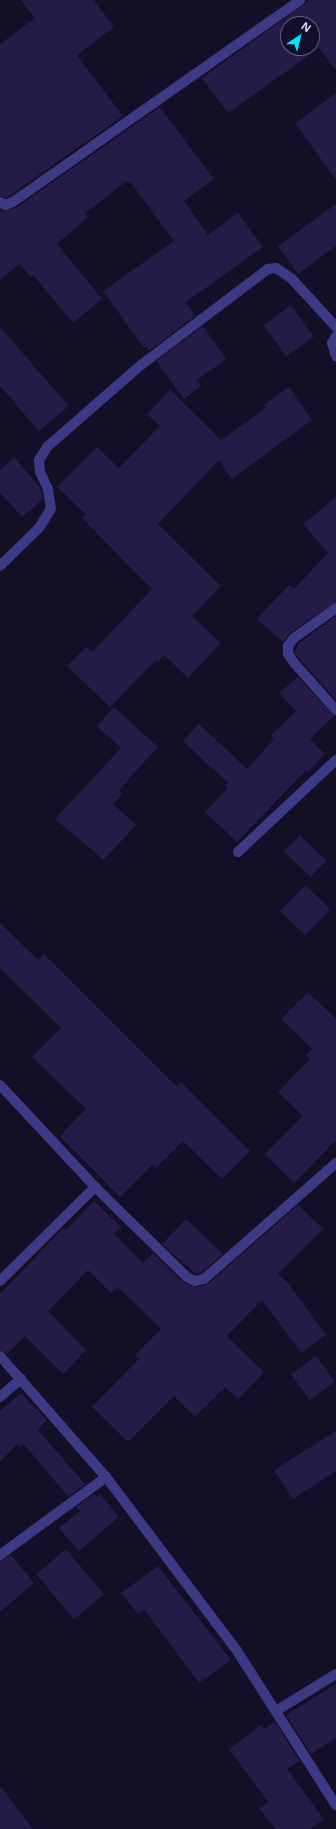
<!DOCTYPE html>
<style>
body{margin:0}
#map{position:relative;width:336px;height:1829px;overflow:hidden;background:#130f26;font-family:"Open Sans",sans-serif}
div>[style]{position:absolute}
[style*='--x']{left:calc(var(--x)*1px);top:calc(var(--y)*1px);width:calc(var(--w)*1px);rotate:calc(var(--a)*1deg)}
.building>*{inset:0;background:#241b47;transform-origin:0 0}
.minor>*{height:10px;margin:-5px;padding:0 5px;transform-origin:5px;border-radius:5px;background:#3d3a85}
span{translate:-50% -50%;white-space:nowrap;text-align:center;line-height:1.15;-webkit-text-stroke:3px #130f26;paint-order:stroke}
.north{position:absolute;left:280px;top:16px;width:40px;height:40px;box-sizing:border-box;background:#130f26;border:1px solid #625e7d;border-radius:50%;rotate:35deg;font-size:11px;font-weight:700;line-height:16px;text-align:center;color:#d9d4ff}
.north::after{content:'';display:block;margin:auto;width:14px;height:18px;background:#00e5ff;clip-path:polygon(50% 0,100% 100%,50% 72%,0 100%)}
</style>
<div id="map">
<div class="building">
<i style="clip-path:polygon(21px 0,94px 0,114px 27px,77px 55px,123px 116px,6px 198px,0 196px,0 44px,35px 18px)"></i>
<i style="clip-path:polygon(evenodd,310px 0,336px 0,336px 70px,319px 48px,228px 113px,202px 78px,310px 0,288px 24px,312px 24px,312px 48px,288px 48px,288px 24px)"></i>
<i style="clip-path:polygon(336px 93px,336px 180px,295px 123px)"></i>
<i style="clip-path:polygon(160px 107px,214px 179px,184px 201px,208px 235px,238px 213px,263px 247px,186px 302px,195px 316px,149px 351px,146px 346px,144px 348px,103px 291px,174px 241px,132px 184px,127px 181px,85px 213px,88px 217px,57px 244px,102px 299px,73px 323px,33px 275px,31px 277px,19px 264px,0 280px,0 210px,5px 211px,17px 207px)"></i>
<i style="clip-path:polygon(336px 204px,336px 246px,298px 274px,278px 246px)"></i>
<i style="left:291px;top:305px;width:39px;height:34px;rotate:54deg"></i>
<i style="clip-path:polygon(203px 326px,226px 359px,197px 380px,201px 386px,184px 399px,156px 361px)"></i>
<i style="clip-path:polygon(0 327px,69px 406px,39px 431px,0 386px)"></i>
<i style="clip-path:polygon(289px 387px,312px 420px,232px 479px,219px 460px,158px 524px,221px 586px,192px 616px,221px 643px,188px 678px,164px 655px,158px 662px,156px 660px,110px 707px,67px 666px,86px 647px,92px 652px,152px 589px,82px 518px,86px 514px,57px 487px,97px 447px,119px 468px,160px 426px,147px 414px,170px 390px,221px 440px,266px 408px,264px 405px)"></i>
<i style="clip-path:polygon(14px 457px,40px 487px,43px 499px,22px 517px,0 492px,0 470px)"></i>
<i style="clip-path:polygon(336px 497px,336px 602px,290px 633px,283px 642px,257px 619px,289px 585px,294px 589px,328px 553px,303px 524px)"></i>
<i style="clip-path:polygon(336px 616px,336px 700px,294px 652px,299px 643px)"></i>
<i style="clip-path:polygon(298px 677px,334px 716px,310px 739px,325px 754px,307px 773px,305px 771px,237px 842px,205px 812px,228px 788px,225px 786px,228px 783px,183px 741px,199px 724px,247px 769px,274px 739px,271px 735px,296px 711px,279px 693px)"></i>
<i style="clip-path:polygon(114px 707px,158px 747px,119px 790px,122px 794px,113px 804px,136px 825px,104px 860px,55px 819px,121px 748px,97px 726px)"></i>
<i style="left:300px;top:835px;width:37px;height:23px;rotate:44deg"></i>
<i style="left:305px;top:885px;width:35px;height:36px;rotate:44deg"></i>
<i style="clip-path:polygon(0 923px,38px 960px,44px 954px,177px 1087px,181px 1082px,250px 1151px,222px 1179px,183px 1141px,156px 1168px,152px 1165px,120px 1197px,60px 1136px,86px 1109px,32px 1057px,61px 1028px,0 968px)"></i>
<i style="clip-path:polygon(308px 992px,336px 1019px,336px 1140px,294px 1183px,265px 1154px,303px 1116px,278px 1092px,310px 1059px,306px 1055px,312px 1049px,281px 1019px)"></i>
<i style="clip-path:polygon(94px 1201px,121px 1227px,114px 1234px,143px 1263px,153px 1253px,183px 1282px,196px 1287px,208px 1284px,298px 1205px,323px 1229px,278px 1274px,289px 1284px,326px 1335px,301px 1353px,262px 1300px,227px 1336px,264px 1372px,238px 1399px,225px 1387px,195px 1417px,174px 1396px,128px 1442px,92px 1407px,139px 1359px,135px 1355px,161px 1329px,118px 1287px,111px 1293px,88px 1270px,48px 1311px,86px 1350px,63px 1374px,25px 1336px,7px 1354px,0 1350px,0 1294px,63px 1228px,66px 1230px)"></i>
<i style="clip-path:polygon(186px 1219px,223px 1254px,201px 1273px,196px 1274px,162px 1244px)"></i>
<i style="left:316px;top:1356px;width:32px;height:31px;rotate:54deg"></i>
<i style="clip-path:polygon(21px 1393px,47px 1420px,38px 1430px,85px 1484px,68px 1497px,24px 1444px,20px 1447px,17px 1444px,0 1462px,0 1411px)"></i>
<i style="clip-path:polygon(336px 1431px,336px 1471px,293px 1499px,274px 1470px)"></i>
<i style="clip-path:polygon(94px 1494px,96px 1497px,100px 1494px,119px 1517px,79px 1551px,59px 1528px,80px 1511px,76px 1507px)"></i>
<i style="left:66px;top:1549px;width:59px;height:39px;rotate:50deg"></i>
<i style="clip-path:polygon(11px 1555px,34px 1583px,0 1612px,0 1561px)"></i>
<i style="clip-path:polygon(158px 1566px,231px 1660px,199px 1683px,144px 1609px,138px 1614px,121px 1593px)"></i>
<i style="clip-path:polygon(336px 1684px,336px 1738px,311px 1754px,286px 1715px)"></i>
<i style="clip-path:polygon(275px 1722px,300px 1761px,287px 1769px,324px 1819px,310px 1829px,275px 1829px,259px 1808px,268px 1802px,229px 1749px,261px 1725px,264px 1729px)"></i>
<i style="clip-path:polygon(0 1786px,33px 1829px,0 1829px)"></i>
</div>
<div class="minor">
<i style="--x:0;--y:202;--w:6;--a:31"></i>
<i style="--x:5;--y:205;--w:9;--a:-21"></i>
<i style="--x:13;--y:202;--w:351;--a:-35.1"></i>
<i style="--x:336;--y:336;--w:8;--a:120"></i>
<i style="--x:332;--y:343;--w:14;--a:73"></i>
<i style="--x:0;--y:566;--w:54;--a:-44.3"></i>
<i style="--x:39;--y:528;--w:22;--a:-58"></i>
<i style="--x:51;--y:509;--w:20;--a:-99"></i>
<i style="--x:48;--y:489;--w:19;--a:-115"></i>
<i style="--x:40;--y:472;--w:12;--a:-95"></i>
<i style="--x:39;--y:460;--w:15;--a:-58"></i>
<i style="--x:47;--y:447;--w:125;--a:-41.1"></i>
<i style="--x:141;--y:365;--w:159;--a:-37.1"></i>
<i style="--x:268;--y:269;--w:8;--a:-7"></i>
<i style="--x:276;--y:268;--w:18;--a:34"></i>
<i style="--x:291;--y:278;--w:67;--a:47.4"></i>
<i style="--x:336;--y:608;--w:52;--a:144.5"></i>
<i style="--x:294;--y:638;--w:10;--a:127"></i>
<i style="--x:288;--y:646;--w:8;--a:90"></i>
<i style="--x:288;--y:654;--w:12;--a:55"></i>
<i style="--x:295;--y:664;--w:62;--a:48.3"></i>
<i style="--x:238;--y:852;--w:134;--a:-43.2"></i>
<i style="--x:0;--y:1085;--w:139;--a:47"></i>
<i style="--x:95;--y:1187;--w:129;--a:44.4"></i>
<i style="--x:187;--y:1277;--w:9;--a:27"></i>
<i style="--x:195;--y:1281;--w:9;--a:-13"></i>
<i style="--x:204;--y:1279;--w:176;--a:-41.3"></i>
<i style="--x:0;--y:1281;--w:134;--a:-44.7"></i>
<i style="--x:0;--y:1356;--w:161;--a:48.8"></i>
<i style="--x:106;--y:1477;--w:218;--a:53"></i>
<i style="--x:237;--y:1651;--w:183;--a:57.3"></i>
<i style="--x:0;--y:1397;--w:28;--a:-41"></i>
<i style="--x:0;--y:1555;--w:132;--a:-36.3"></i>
<i style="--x:276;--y:1711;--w:70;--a:-31.7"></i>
</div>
<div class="north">N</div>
</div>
